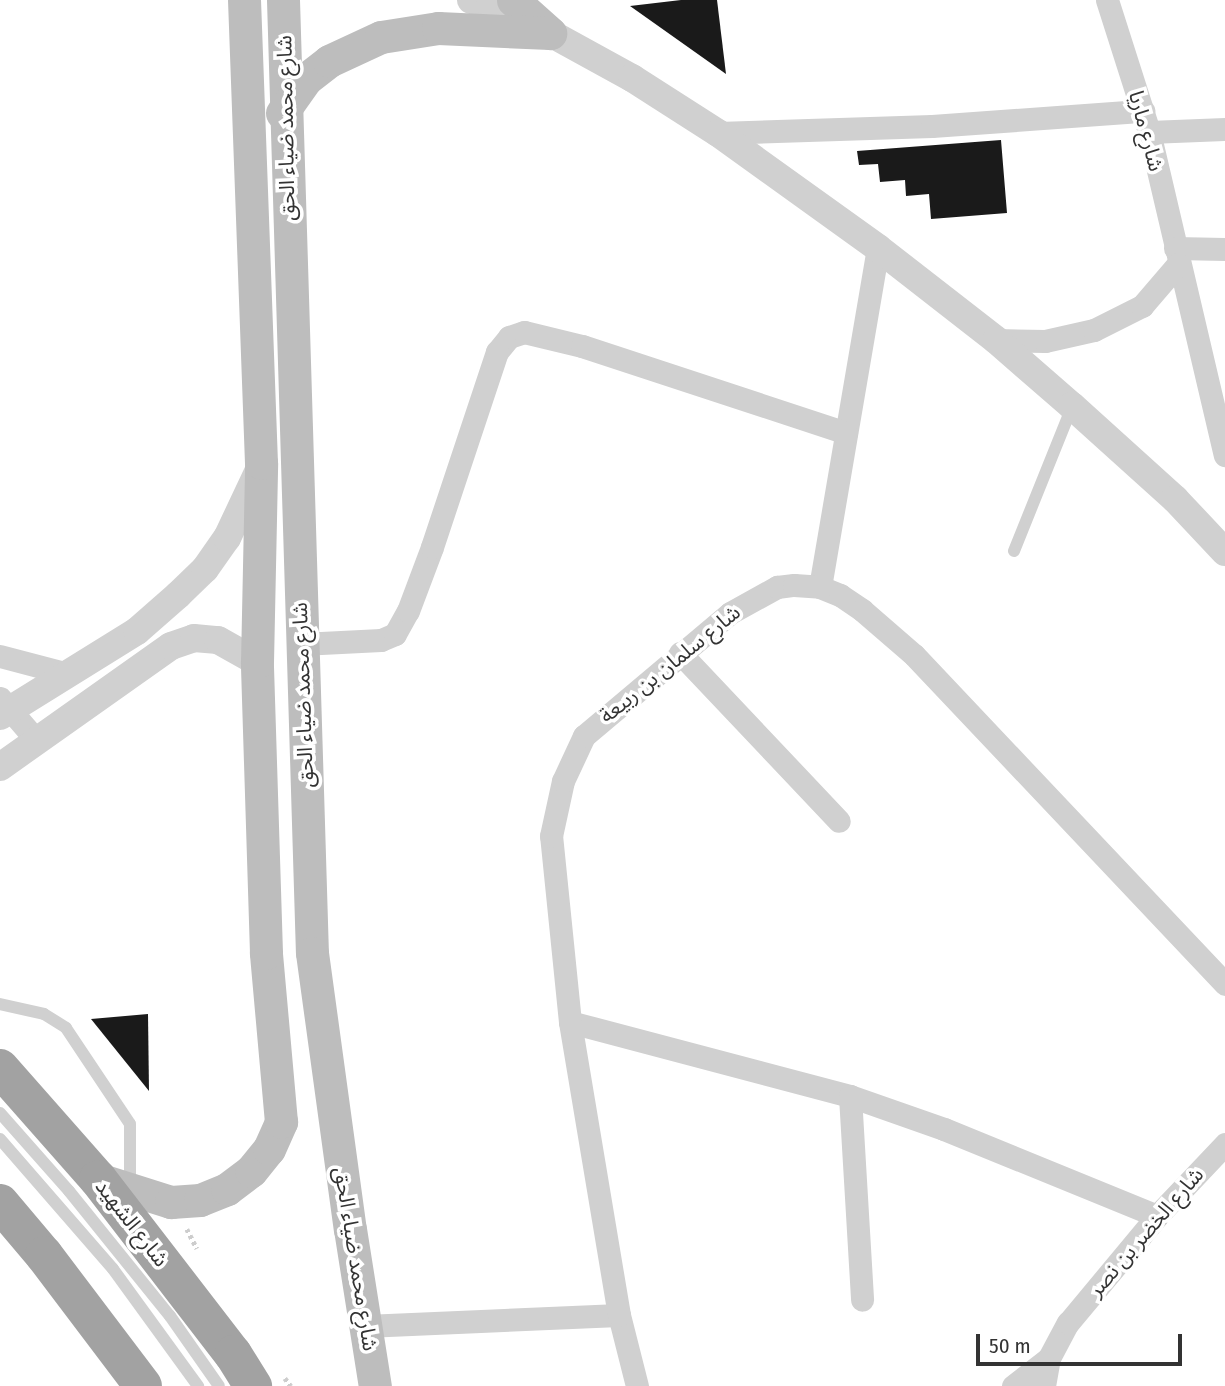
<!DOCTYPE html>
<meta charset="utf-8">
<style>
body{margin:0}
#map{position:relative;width:1225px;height:1386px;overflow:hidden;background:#fff;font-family:"Fira Sans Condensed","Noto Sans Arabic",sans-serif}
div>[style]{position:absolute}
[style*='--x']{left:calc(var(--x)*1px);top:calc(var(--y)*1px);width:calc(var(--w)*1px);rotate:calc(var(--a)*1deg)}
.building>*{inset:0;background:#1a1a1a}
.path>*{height:4.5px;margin-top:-2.25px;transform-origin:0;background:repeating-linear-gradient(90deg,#cdcdcd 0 3.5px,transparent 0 7px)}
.service>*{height:12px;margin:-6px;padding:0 6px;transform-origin:6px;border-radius:6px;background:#d0d0d0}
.minor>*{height:23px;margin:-11.5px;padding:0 11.5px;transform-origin:11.5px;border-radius:11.5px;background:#d0d0d0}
.tertiary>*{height:28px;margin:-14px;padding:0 14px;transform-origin:14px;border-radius:14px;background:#d0d0d0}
.secondary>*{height:33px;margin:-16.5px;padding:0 16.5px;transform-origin:16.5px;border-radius:16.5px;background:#bdbdbd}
.trunk>*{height:38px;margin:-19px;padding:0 19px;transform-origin:19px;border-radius:19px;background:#a2a2a2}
span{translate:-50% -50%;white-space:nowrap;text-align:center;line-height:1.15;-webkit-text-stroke:7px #fff;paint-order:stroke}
.street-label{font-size:21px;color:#333}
.scale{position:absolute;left:976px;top:1334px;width:206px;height:32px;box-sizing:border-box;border:4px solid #333;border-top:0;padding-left:9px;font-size:21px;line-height:24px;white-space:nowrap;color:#333;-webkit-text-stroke:5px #fff;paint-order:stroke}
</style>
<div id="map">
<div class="building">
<i style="clip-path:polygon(681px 0,717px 0,726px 74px,630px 6px)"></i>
<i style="clip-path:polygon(1001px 140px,1007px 213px,931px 219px,929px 194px,906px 196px,905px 180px,880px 182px,878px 164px,859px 165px,857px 151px)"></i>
<i style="clip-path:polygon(148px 1014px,149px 1091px,91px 1019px)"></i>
</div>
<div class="path">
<i style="--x:187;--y:1229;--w:22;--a:63"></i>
<i style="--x:285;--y:1378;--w:10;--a:53"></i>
</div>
<div class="service">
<i style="--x:1014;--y:551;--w:155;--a:-68.1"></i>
<i style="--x:0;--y:1004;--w:45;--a:12.8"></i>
<i style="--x:44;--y:1014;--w:26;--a:32"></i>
<i style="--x:66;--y:1028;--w:115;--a:56.3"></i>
<i style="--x:130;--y:1124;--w:64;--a:90"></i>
<i style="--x:0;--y:1113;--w:104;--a:48.5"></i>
<i style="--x:69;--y:1191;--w:161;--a:51.1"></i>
<i style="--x:170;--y:1316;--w:85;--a:55"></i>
<i style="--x:0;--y:1139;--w:172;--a:49"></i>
<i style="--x:113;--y:1269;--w:145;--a:54"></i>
</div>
<div class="minor">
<i style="--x:1107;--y:0;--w:139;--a:72.3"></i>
<i style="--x:1149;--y:132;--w:332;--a:76.8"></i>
<i style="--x:1149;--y:132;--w:76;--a:-2.3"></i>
<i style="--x:718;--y:133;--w:214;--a:-1.9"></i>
<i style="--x:932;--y:126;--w:212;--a:-4.1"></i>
<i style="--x:1175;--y:248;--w:50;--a:1.1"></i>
<i style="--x:996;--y:340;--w:49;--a:1.2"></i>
<i style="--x:1045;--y:341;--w:50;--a:-12.7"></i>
<i style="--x:1094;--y:330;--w:54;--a:-26.6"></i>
<i style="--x:1142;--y:306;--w:55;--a:-49.4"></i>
<i style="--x:820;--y:587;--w:344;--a:-80.3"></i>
<i style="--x:301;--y:644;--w:80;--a:-2.9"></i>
<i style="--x:381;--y:640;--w:15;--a:-23"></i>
<i style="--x:395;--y:634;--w:26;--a:-61"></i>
<i style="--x:408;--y:611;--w:68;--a:-69.4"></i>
<i style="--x:432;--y:547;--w:206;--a:-71.6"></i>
<i style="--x:497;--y:352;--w:19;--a:-51"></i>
<i style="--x:509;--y:337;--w:16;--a:-18"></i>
<i style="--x:524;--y:332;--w:60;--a:13.6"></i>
<i style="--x:582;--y:346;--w:278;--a:18.2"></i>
<i style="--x:680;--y:653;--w:231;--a:46.6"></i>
<i style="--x:0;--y:656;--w:70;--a:14.8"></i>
<i style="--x:0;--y:698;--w:57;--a:49.3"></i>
<i style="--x:570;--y:1022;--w:290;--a:14.8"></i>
<i style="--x:850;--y:1096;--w:100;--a:19.3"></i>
<i style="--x:944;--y:1129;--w:230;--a:22.2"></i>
<i style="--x:850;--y:1096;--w:204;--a:86.6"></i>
<i style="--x:365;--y:1326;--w:254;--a:-2.5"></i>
<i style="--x:637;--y:1386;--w:73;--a:-104.2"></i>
<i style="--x:619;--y:1315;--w:297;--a:-99.5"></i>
<i style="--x:570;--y:1022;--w:187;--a:-95.8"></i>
<i style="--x:551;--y:836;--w:56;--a:-77.7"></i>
<i style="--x:563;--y:781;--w:50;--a:-65"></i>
<i style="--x:584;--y:736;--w:191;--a:-40.1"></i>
<i style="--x:730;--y:613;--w:54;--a:-29"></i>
<i style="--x:777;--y:587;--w:17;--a:-7"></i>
<i style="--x:794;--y:585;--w:26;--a:4"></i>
<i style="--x:820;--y:587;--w:22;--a:22"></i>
<i style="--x:840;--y:595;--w:27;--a:34"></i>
<i style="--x:862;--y:610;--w:69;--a:40.9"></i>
<i style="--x:914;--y:655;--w:453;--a:46.6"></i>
<i style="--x:1013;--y:1386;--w:46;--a:-37.9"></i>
<i style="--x:1044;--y:1386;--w:28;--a:-80"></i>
<i style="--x:1049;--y:1358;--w:40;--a:-62"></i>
<i style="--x:1068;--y:1323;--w:139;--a:-50.2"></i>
<i style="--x:1157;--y:1216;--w:99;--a:-46.6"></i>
</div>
<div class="tertiary">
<i style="--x:471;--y:0;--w:19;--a:12"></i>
<i style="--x:490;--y:4;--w:67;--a:25.8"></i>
<i style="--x:550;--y:33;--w:94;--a:28.8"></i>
<i style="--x:632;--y:78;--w:102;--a:32.6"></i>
<i style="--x:718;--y:133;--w:197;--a:35.7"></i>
<i style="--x:878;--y:248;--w:150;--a:37.9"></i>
<i style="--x:996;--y:340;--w:101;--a:41"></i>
<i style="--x:1072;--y:406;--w:139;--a:42.1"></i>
<i style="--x:1175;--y:499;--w:73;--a:46.7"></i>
<i style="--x:0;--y:716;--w:161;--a:-31.8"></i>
<i style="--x:137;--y:631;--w:55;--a:-41.3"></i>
<i style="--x:178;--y:595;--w:37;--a:-44"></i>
<i style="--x:205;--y:569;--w:38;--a:-55"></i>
<i style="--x:227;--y:538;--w:73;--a:-64.8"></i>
<i style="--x:0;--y:767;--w:209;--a:-35.3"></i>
<i style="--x:171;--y:646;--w:24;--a:-19"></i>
<i style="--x:194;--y:638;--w:24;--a:5"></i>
<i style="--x:218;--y:640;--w:45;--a:29.4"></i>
</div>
<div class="secondary">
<i style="--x:283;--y:0;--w:953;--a:88.26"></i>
<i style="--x:312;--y:953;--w:279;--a:82.2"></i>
<i style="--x:350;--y:1229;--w:159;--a:81"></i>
<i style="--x:513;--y:0;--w:50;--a:41.7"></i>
<i style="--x:282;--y:113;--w:42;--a:-54.8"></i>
<i style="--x:306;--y:79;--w:29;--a:-38"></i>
<i style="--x:329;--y:61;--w:57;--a:-24.8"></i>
<i style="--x:381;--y:37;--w:58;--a:-9"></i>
<i style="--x:438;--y:28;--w:112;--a:2.6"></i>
<i style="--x:98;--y:1179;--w:77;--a:17.5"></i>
<i style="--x:171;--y:1202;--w:29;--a:-4"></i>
<i style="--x:200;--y:1200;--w:29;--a:-22"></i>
<i style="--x:227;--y:1189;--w:30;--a:-37"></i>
<i style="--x:251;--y:1171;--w:28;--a:-51"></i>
<i style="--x:269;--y:1149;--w:30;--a:-66"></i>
<i style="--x:281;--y:1122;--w:170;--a:-95.1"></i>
<i style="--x:266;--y:953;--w:291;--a:-91.8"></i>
<i style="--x:257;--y:662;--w:199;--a:-88.8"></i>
<i style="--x:261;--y:463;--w:463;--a:-92.1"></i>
</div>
<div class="trunk">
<i style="--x:0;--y:1068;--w:148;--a:48.6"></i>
<i style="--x:98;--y:1179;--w:221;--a:52.4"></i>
<i style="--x:233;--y:1354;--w:38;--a:58"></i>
<i style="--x:0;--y:1203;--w:68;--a:49.8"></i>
<i style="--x:44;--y:1255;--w:164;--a:52.9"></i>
</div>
<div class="street-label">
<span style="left:286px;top:128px;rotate:-91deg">شارع محمد ضياء الحق</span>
<span style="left:1146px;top:131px;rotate:75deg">شارع ماريا</span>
<span style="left:670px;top:664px;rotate:-39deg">شارع سلمان بن ربيعة</span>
<span style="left:303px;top:695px;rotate:-92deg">شارع محمد ضياء الحق</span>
<span style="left:132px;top:1223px;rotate:52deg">شارع الشهيد</span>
<span style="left:1146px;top:1232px;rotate:-49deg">شارع الخضر بن نصر</span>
<span style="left:356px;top:1259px;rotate:81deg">شارع محمد ضياء الحق</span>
</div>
<div class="scale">50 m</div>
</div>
